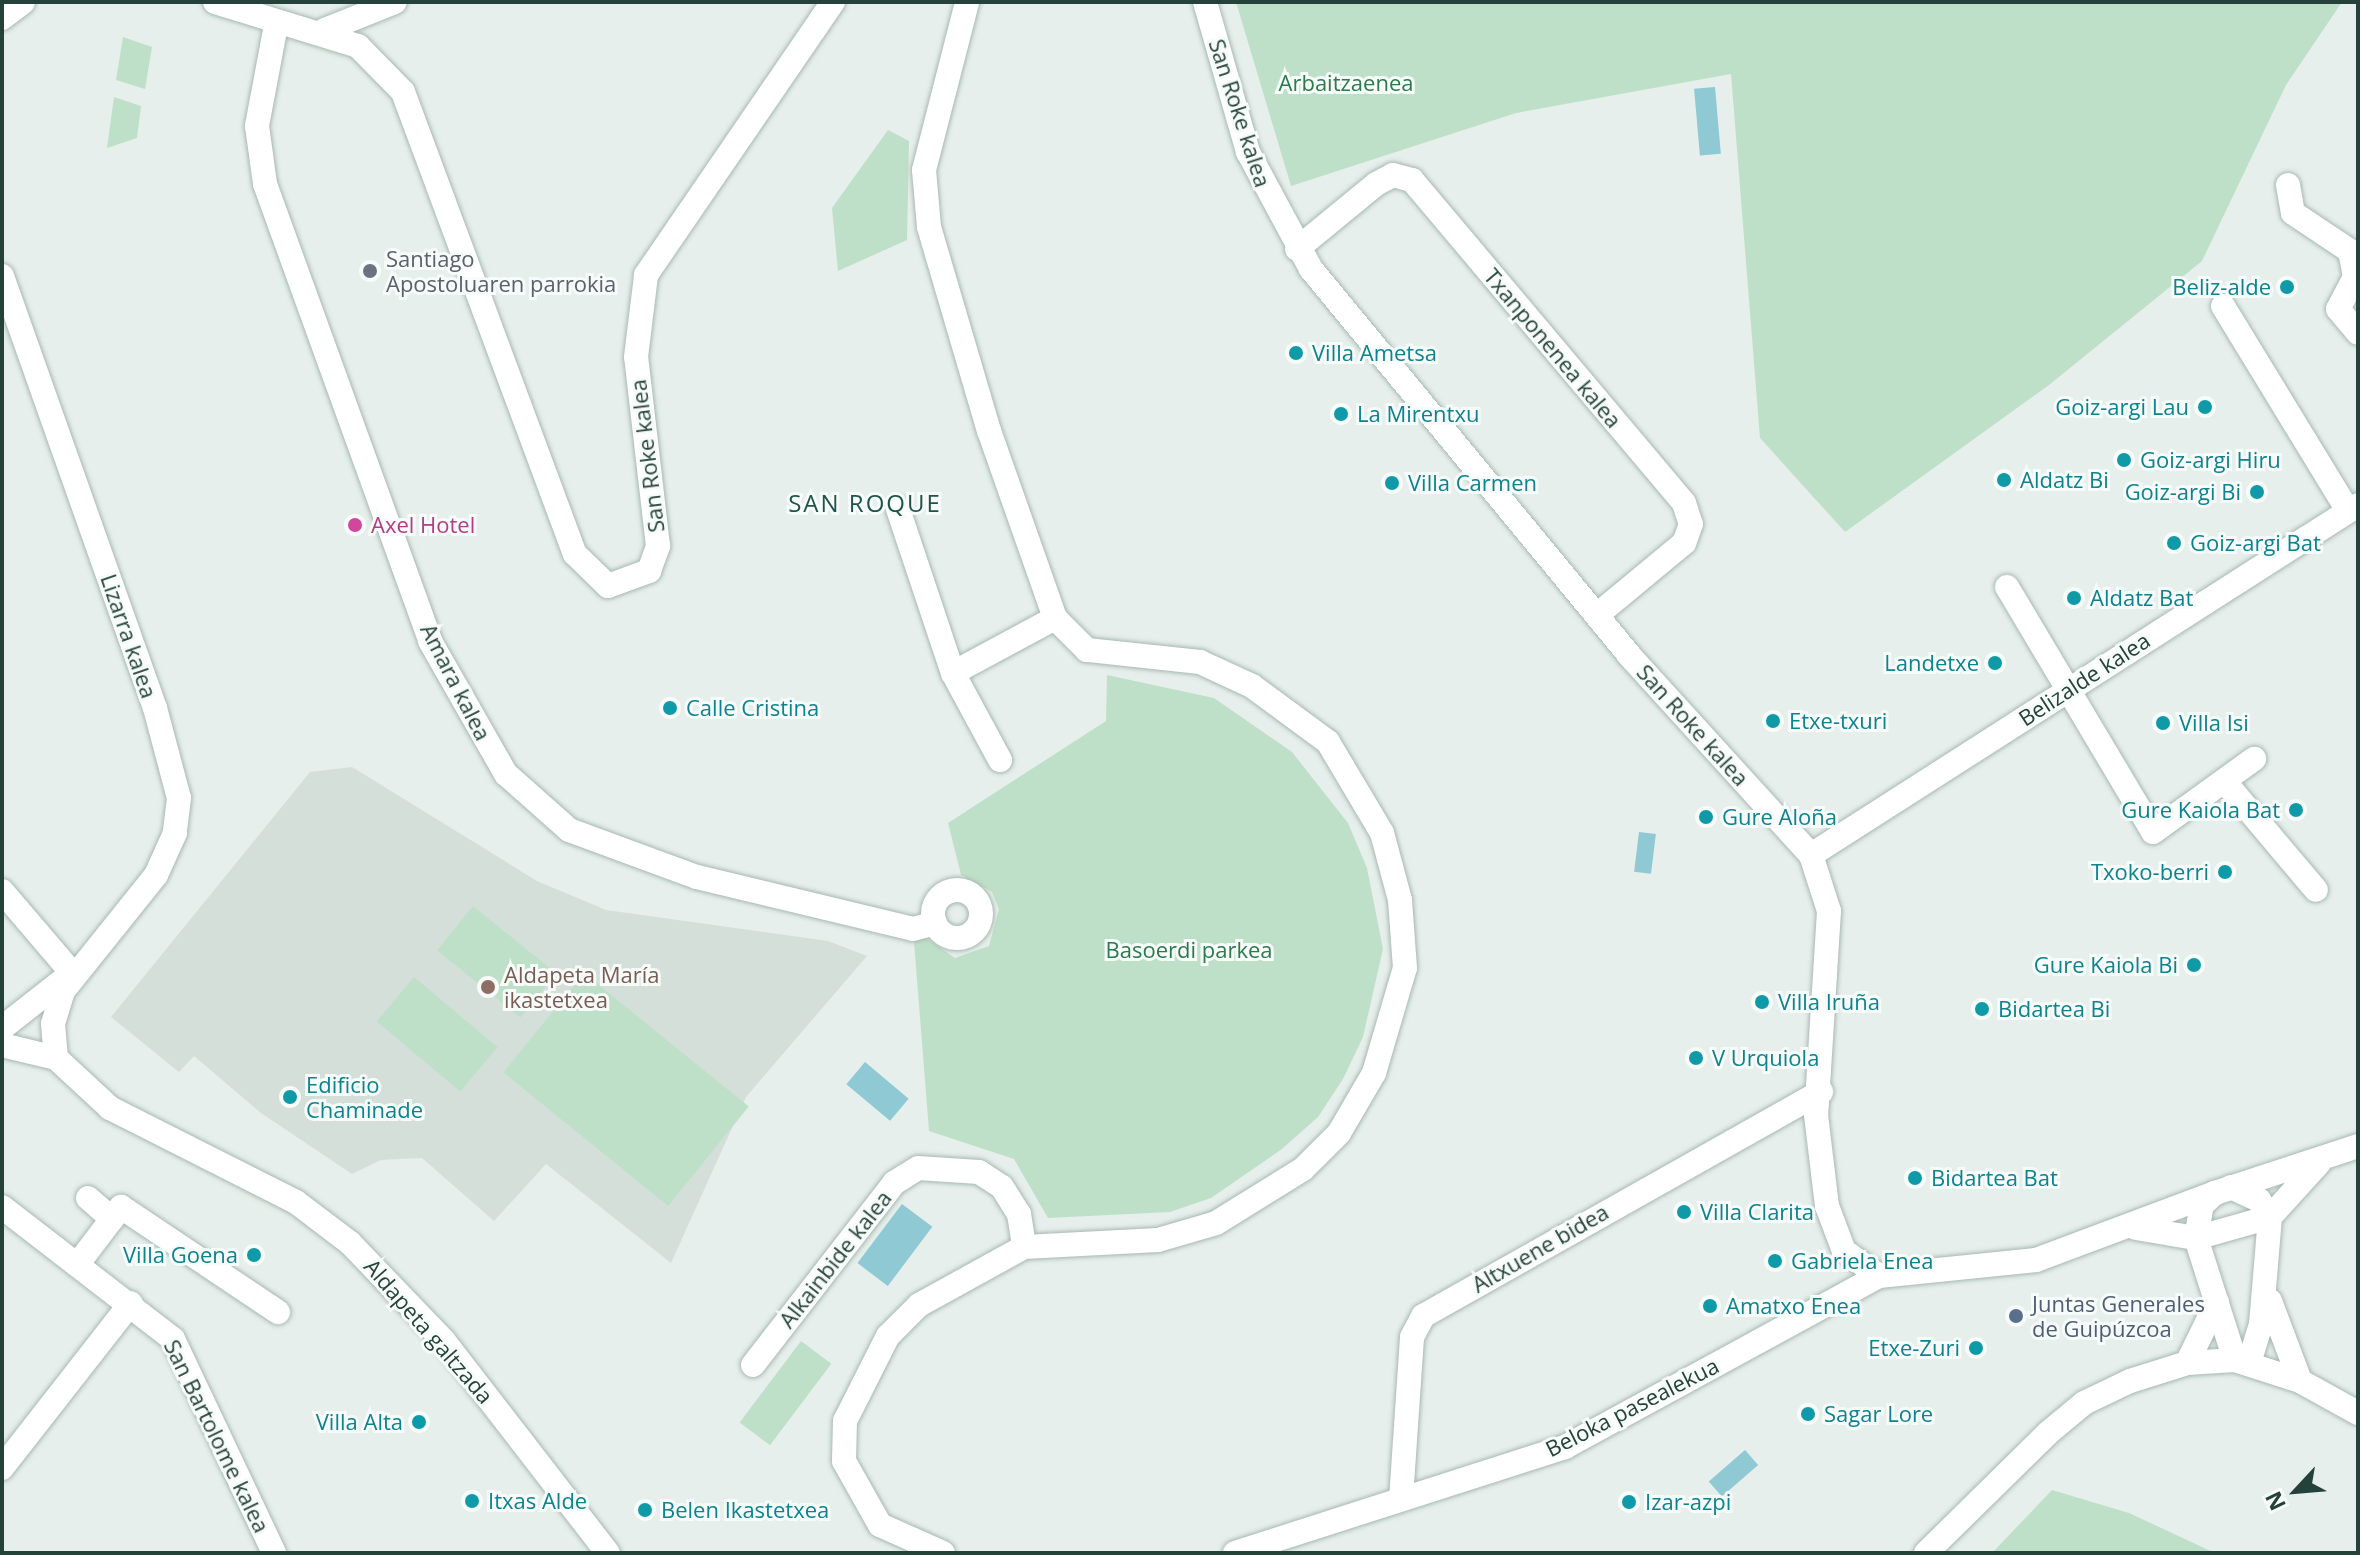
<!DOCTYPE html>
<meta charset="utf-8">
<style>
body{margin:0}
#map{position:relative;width:2360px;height:1555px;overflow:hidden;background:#e6efeb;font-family:"Open Sans",sans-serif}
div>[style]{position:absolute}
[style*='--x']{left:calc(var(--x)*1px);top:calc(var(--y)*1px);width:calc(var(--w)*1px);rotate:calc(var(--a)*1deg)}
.built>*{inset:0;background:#d4dfda}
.green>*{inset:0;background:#bfe0c8;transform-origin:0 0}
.water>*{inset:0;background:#8ec9d4;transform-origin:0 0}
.roads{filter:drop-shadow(0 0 2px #a8b8b2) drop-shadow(0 0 2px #a8b8b2)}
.street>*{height:24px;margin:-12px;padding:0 12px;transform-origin:12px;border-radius:12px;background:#fff}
.street>.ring{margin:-12px;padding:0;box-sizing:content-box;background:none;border:24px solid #fff;border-radius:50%}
.secondary>*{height:24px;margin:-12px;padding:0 12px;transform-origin:12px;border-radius:12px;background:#fff}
.dots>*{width:22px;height:22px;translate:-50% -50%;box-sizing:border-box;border:4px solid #f7fbf9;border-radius:50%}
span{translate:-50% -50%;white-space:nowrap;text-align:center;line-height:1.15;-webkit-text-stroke:6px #f7fbf9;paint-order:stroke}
.park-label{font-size:22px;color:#2d7a4b}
.street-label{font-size:22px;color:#24423a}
.worship-label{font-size:22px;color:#5b616d}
.left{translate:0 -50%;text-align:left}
.culture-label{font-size:22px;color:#0d838f}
.right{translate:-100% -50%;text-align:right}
.hotel-label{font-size:22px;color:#b23c85}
.education-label{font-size:22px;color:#785e54}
.service-label{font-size:22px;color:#4e5e75}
.neighbourhood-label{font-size:24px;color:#1f5548;letter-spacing:2px}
.frame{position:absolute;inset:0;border:4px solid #24423a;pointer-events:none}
.north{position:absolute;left:2256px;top:1451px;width:80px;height:80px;-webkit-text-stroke:6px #f7fbf9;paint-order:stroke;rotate:244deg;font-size:22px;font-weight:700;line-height:32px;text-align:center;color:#24423a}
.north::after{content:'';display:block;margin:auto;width:28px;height:36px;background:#24423a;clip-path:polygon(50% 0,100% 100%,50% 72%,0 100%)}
</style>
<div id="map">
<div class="built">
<i style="clip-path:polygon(352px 767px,537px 881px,606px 910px,828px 941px,867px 956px,746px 1097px,671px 1263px,546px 1164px,494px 1221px,422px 1158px,381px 1160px,352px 1174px,261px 1113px,194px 1056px,179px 1072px,111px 1017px,310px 772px)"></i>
</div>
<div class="green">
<i style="clip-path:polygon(1236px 2px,2342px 2px,2286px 85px,2202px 261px,2049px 385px,1845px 532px,1760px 438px,1731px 74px,1516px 113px,1291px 186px)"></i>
<i style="clip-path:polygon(123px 37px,152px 47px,145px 89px,116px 80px)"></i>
<i style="clip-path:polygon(114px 97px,141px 106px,137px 138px,107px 148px)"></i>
<i style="clip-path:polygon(888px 130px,909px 141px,907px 240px,838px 271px,832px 208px)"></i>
<i style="clip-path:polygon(1107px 675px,1214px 698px,1292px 752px,1348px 823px,1367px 868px,1383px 949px,1363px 1037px,1343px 1079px,1318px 1117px,1282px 1149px,1211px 1198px,1170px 1212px,1048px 1218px,1014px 1159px,929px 1131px,913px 929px,955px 958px,989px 946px,999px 909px,992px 892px,961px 875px,948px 823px,1106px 721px)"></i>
<i style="left:473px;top:906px;width:107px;height:57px;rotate:39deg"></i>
<i style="left:584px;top:973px;width:212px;height:128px;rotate:39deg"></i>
<i style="left:414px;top:977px;width:109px;height:58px;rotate:40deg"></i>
<i style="left:801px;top:1341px;width:38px;height:102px;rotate:37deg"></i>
<i style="clip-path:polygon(2052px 1490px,2129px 1513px,2215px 1553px,1992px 1553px)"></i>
</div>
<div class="water">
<i style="left:1715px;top:87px;width:67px;height:21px;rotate:85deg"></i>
<i style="left:1639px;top:832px;width:17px;height:40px;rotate:7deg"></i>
<i style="left:865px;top:1062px;width:57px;height:29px;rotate:40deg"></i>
<i style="left:902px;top:1204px;width:38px;height:74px;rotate:37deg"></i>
<i style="left:1745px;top:1450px;width:20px;height:48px;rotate:49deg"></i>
</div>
<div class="roads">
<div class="street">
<i style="--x:215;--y:2;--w:150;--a:17.1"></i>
<i style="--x:358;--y:46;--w:64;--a:45.6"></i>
<i style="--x:403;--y:92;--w:493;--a:69.6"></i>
<i style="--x:575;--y:554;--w:46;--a:44.1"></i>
<i style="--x:608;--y:586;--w:44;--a:-20.1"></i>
<i style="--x:649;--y:571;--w:27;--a:-70"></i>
<i style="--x:658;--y:546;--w:190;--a:-96.6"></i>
<i style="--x:636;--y:357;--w:83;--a:-83"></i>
<i style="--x:646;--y:275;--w:331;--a:-55.6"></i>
<i style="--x:1205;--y:2;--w:156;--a:74"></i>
<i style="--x:1248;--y:152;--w:133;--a:61.7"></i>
<i style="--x:1311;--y:269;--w:499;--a:50.5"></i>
<i style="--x:1628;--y:654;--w:272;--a:47.7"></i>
<i style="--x:1811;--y:855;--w:59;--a:72.2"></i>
<i style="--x:1829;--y:911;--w:204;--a:93.6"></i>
<i style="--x:1816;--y:1115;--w:92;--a:83.1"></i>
<i style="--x:1827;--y:1206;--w:48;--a:69.3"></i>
<i style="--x:1844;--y:1251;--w:43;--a:35.5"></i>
<i style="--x:1879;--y:1276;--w:158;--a:-5.8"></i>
<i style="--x:2036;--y:1260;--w:191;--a:-20.5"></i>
<i style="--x:2;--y:18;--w:26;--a:-37"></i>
<i style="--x:276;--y:25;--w:103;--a:100.7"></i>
<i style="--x:257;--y:126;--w:59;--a:82.1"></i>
<i style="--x:265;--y:184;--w:486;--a:70.1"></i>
<i style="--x:430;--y:641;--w:153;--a:60.3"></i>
<i style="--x:506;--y:774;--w:84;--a:41.6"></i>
<i style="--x:569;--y:830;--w:136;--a:20.2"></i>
<i style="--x:697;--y:877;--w:222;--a:13.5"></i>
<i style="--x:913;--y:929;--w:23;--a:-15"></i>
<i style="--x:325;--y:30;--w:75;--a:-21.8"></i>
<i style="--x:2288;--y:185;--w:28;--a:80"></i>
<i style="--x:2293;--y:213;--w:69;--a:33.7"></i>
<i style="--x:2350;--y:251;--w:26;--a:79"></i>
<i style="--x:2355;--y:277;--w:36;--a:118"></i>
<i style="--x:2338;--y:309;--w:31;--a:50"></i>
<i style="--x:1297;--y:249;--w:102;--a:-39.4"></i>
<i style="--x:1376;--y:184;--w:19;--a:-28"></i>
<i style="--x:1393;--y:175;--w:20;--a:15"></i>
<i style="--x:1412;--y:180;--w:422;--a:49.9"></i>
<i style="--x:1684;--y:503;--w:22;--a:72"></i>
<i style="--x:1691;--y:524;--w:20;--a:110"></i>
<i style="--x:1684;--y:543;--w:113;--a:140.4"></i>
<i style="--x:2223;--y:306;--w:240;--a:58.6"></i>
<i style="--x:898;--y:509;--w:173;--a:71.5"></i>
<i style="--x:953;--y:673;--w:99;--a:61.6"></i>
<i style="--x:2007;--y:587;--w:285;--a:59.2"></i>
<i style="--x:2153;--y:832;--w:125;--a:-35.9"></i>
<i style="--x:953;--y:673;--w:116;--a:-28.3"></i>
<i style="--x:2225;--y:782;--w:141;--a:49.9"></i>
<i style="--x:1811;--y:855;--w:649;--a:-32.61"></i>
<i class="ring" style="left:933px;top:890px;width:24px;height:24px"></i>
<i style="--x:2;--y:891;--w:108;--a:49.5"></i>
<i style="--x:72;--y:973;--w:89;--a:141.8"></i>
<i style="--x:88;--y:1198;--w:32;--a:41"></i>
<i style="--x:2;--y:1207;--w:216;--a:37.7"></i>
<i style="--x:173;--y:1339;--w:237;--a:64.7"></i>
<i style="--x:2136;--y:1228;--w:61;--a:9.5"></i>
<i style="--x:77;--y:1265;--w:73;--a:-52.8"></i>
<i style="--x:121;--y:1207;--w:189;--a:33.8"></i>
<i style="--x:753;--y:1365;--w:230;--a:-52.2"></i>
<i style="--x:894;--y:1183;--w:28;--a:-32"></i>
<i style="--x:918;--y:1168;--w:61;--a:3.8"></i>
<i style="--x:979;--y:1172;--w:27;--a:33"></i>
<i style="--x:1002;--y:1187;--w:32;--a:58"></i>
<i style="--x:1019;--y:1214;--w:33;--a:81"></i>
<i style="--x:2;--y:1468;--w:209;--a:-52"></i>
<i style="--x:1401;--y:1499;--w:162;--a:-86.1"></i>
<i style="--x:1412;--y:1337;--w:24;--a:-62"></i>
<i style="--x:1423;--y:1316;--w:457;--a:-29.4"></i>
<i style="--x:943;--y:1553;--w:69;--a:-156"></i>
<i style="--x:880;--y:1525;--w:73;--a:-119.4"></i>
<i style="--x:844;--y:1461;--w:40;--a:-88.6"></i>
<i style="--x:845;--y:1421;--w:95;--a:-63.2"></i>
<i style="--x:888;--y:1336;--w:44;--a:-45"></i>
<i style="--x:919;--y:1305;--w:120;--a:-28.9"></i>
<i style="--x:1024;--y:1247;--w:134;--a:-3"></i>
<i style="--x:1158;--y:1240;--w:60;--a:-16.3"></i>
<i style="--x:1216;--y:1223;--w:102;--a:-31.8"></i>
<i style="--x:1303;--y:1169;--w:51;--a:-45"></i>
<i style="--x:1339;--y:1133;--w:69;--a:-59.7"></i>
<i style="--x:1374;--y:1073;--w:109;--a:-73.6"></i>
<i style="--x:1405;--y:968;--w:68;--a:-94.2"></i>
<i style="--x:1400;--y:900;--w:69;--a:-105"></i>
<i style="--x:1382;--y:833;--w:106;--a:-120.7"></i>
<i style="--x:1328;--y:742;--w:94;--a:-143.6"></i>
<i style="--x:1252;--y:686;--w:57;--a:-155.2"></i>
<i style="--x:1200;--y:662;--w:114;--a:-173.9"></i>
<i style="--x:1087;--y:650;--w:45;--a:-135"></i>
<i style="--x:1055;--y:618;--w:198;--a:-109.4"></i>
<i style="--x:989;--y:431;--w:213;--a:-106.4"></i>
<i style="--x:929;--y:227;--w:57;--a:-95"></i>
<i style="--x:924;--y:170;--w:173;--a:-75.6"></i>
<i style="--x:1235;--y:1553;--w:347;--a:-17.8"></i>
<i style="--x:1565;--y:1447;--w:358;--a:-28.6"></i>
</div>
<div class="secondary">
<i style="--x:2;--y:276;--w:458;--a:70.5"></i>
<i style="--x:155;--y:708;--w:93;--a:75.1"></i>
<i style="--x:179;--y:798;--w:35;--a:97"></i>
<i style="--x:175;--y:833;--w:46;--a:114.3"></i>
<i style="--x:156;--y:875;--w:149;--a:128.7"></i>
<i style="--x:63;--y:991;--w:34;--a:107"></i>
<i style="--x:53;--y:1024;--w:34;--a:85"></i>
<i style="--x:56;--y:1058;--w:74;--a:42.8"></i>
<i style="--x:110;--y:1108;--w:208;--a:26.8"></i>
<i style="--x:296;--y:1202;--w:68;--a:37.2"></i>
<i style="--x:350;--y:1243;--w:136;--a:46.2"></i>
<i style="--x:444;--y:1341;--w:268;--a:52.3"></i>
<i style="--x:2;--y:1045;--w:56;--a:13.5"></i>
<i style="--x:2231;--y:1187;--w:31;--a:25"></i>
<i style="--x:2259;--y:1200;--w:20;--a:57"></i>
<i style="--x:2270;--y:1217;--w:107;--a:94.8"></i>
<i style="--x:2261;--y:1324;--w:41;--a:107.1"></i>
<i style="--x:2270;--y:1217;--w:73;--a:-47.8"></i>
<i style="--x:2196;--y:1238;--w:77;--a:-15.8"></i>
<i style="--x:2270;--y:1301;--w:85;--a:69.4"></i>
<i style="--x:2235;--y:1360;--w:128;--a:-107.7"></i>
<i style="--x:2196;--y:1238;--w:34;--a:-80"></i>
<i style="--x:2202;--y:1205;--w:18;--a:-43"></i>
<i style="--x:2215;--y:1193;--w:151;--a:-18.2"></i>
<i style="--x:2187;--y:1363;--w:68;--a:-63.8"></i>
<i style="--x:1926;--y:1553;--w:171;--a:-44.5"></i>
<i style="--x:2048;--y:1433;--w:47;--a:-39.8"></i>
<i style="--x:2084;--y:1403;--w:51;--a:-25.6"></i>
<i style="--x:2130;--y:1381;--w:60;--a:-17.5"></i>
<i style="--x:2187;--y:1363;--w:48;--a:-3.6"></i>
<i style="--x:2235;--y:1360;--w:68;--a:17.9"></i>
<i style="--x:2300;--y:1381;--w:66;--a:28.9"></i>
</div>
</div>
<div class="dots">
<i style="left:370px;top:271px;background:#6b7280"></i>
<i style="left:2287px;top:287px;background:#0f9aa8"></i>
<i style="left:1296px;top:353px;background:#0f9aa8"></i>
<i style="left:2205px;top:407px;background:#0f9aa8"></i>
<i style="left:1341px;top:414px;background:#0f9aa8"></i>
<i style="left:2124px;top:460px;background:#0f9aa8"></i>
<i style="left:2004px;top:480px;background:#0f9aa8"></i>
<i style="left:1392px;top:483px;background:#0f9aa8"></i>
<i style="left:2257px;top:492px;background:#0f9aa8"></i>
<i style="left:355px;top:525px;background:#d1479c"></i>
<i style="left:2174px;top:543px;background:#0f9aa8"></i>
<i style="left:2074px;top:598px;background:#0f9aa8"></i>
<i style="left:1995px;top:663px;background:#0f9aa8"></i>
<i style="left:670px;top:708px;background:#0f9aa8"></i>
<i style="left:1773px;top:721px;background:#0f9aa8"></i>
<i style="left:2163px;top:723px;background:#0f9aa8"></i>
<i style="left:2296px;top:810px;background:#0f9aa8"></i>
<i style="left:1706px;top:817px;background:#0f9aa8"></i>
<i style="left:2225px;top:872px;background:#0f9aa8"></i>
<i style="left:2194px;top:965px;background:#0f9aa8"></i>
<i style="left:488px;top:987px;background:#8d6e63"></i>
<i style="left:1762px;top:1002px;background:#0f9aa8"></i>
<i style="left:1982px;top:1009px;background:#0f9aa8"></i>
<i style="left:1696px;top:1058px;background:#0f9aa8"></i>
<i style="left:290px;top:1097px;background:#0f9aa8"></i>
<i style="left:1915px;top:1178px;background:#0f9aa8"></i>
<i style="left:1684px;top:1212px;background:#0f9aa8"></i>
<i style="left:254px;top:1255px;background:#0f9aa8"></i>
<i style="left:1775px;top:1261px;background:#0f9aa8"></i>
<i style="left:1710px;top:1306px;background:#0f9aa8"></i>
<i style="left:2016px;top:1316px;background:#5c6f8a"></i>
<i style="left:1976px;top:1348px;background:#0f9aa8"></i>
<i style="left:1808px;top:1414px;background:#0f9aa8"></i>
<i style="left:419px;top:1422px;background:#0f9aa8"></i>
<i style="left:472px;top:1501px;background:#0f9aa8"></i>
<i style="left:1629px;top:1502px;background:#0f9aa8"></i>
<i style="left:645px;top:1510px;background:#0f9aa8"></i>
</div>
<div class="park-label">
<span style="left:1346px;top:83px">Arbaitzaenea</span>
<span style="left:1189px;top:950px">Basoerdi parkea</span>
</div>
<div class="street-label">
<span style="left:1240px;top:113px;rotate:72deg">San Roke kalea</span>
<span style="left:1553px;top:348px;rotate:50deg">Txanponenea kalea</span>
<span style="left:647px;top:456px;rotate:-97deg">San Roke kalea</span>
<span style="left:129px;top:636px;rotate:71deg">Lizarra kalea</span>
<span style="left:2084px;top:679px;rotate:-33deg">Belizalde kalea</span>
<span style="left:456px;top:682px;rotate:63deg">Amara kalea</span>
<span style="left:1693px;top:725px;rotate:48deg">San Roke kalea</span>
<span style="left:1540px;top:1248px;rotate:-30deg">Altxuene bidea</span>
<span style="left:835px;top:1259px;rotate:-52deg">Alkainbide kalea</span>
<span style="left:429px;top:1331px;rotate:49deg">Aldapeta galtzada</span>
<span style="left:1632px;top:1407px;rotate:-27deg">Beloka pasealekua</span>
<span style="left:217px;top:1436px;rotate:64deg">San Bartolome kalea</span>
</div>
<div class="worship-label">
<span class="left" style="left:386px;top:271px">Santiago<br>Apostoluaren parrokia</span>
</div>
<div class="culture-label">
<span class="right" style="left:2271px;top:287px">Beliz-alde</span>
<span class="left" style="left:1312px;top:353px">Villa Ametsa</span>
<span class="right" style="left:2189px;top:407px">Goiz-argi Lau</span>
<span class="left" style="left:1357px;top:414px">La Mirentxu</span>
<span class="left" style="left:2140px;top:460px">Goiz-argi Hiru</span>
<span class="left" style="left:2020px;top:480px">Aldatz Bi</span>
<span class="left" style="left:1408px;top:483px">Villa Carmen</span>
<span class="right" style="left:2241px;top:492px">Goiz-argi Bi</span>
<span class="left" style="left:2190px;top:543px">Goiz-argi Bat</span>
<span class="left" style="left:2090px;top:598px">Aldatz Bat</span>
<span class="right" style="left:1979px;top:663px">Landetxe</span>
<span class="left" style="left:686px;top:708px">Calle Cristina</span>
<span class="left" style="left:1789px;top:721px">Etxe-txuri</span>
<span class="left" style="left:2179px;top:723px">Villa Isi</span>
<span class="right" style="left:2280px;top:810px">Gure Kaiola Bat</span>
<span class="left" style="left:1722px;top:817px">Gure Aloña</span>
<span class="right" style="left:2209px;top:872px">Txoko-berri</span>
<span class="right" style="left:2178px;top:965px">Gure Kaiola Bi</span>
<span class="left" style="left:1778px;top:1002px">Villa Iruña</span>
<span class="left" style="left:1998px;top:1009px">Bidartea Bi</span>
<span class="left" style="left:1712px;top:1058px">V Urquiola</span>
<span class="left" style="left:306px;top:1097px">Edificio<br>Chaminade</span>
<span class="left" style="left:1931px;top:1178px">Bidartea Bat</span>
<span class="left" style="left:1700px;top:1212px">Villa Clarita</span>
<span class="right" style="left:238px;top:1255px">Villa Goena</span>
<span class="left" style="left:1791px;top:1261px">Gabriela Enea</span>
<span class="left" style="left:1726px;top:1306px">Amatxo Enea</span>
<span class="right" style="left:1960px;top:1348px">Etxe-Zuri</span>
<span class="left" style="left:1824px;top:1414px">Sagar Lore</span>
<span class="right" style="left:403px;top:1422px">Villa Alta</span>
<span class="left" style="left:488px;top:1501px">Itxas Alde</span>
<span class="left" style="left:1645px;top:1502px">Izar-azpi</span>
<span class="left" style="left:661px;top:1510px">Belen Ikastetxea</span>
</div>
<div class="hotel-label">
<span class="left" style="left:371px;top:525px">Axel Hotel</span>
</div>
<div class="education-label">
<span class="left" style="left:504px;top:987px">Aldapeta María<br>ikastetxea</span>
</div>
<div class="service-label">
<span class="left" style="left:2032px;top:1316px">Juntas Generales<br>de Guipúzcoa</span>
</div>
<div class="neighbourhood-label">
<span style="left:865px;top:503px">SAN ROQUE</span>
</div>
<div class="frame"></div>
<div class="north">N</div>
</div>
